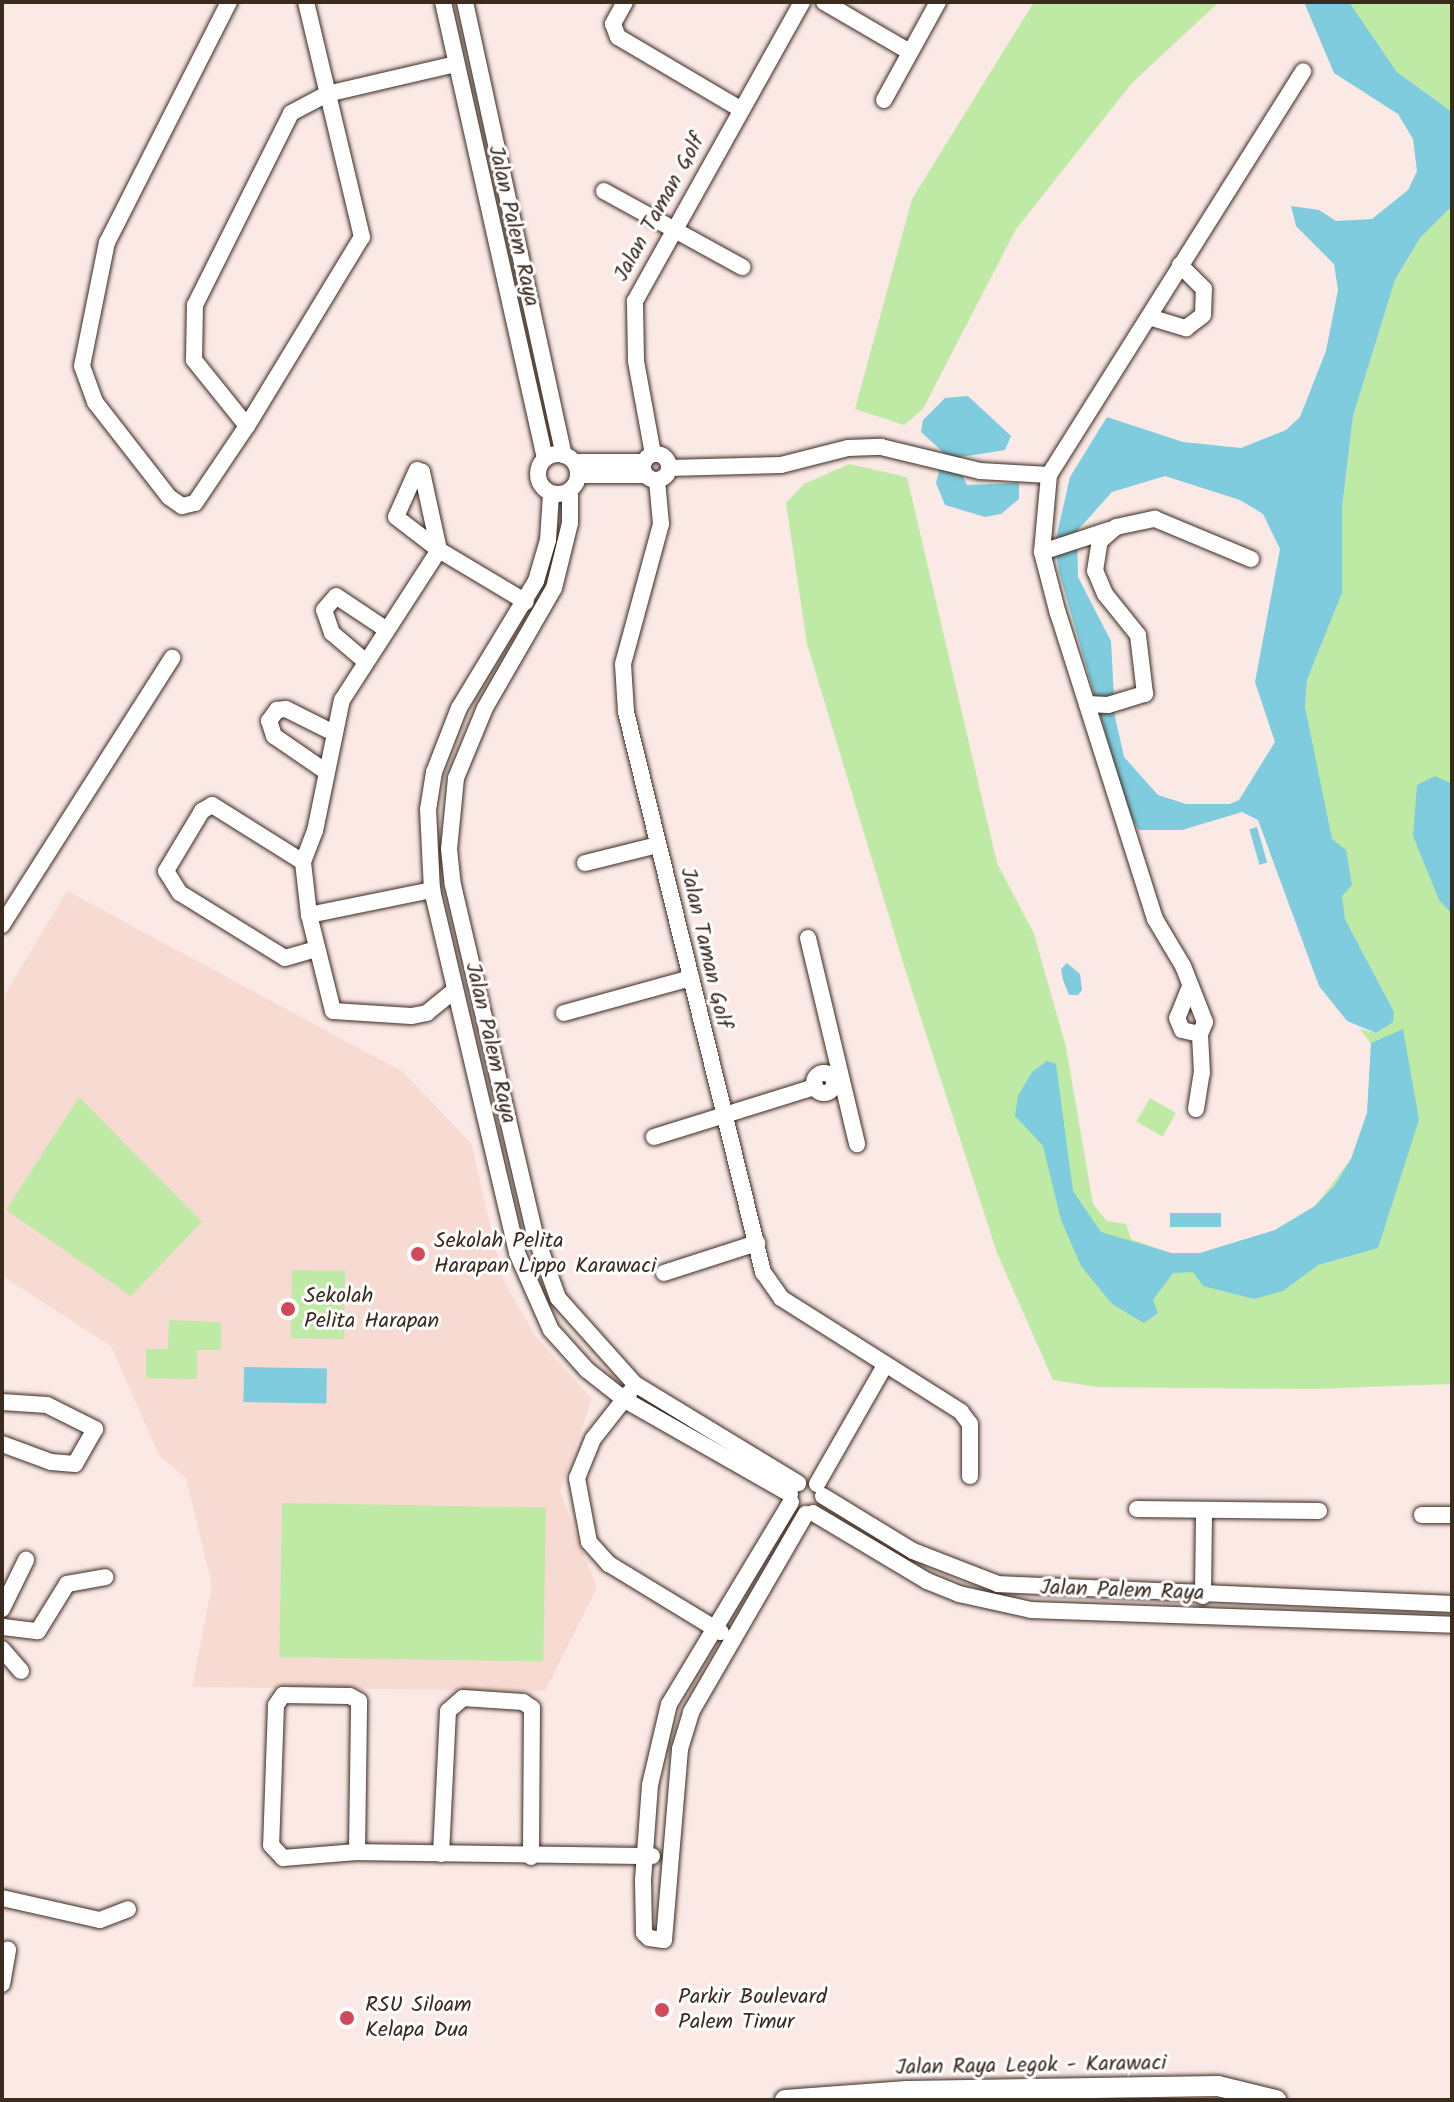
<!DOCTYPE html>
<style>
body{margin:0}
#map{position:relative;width:1454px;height:2102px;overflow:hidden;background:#fae9e5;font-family:Kalam,sans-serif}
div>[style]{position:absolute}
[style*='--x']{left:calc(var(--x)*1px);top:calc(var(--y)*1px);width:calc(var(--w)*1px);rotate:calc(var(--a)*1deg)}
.built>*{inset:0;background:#f7dad2}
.green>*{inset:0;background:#beeaa6;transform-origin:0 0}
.water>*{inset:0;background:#7eccdd;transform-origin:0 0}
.roads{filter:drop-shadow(0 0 2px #3b2a1e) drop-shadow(0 0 2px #3b2a1e)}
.minor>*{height:16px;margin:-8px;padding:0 8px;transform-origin:8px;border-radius:8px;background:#fff}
.minor>.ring{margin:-8px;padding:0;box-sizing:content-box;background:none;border:16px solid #fff;border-radius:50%}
.major>*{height:20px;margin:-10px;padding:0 10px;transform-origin:10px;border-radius:10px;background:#fff}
.dots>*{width:22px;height:22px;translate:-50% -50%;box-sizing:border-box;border:4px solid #fff;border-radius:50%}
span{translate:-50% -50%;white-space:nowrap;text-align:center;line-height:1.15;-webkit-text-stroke:6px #fff;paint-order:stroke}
.street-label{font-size:22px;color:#3b2a1e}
.poi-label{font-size:22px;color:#3b2a1e}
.left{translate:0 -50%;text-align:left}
.frame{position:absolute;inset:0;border:4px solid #3b2a1e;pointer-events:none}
</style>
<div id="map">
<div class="built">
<i style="clip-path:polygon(67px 891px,403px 1072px,471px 1143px,503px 1280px,536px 1337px,592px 1399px,560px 1491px,597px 1588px,545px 1691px,192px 1687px,212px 1585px,186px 1478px,159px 1455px,111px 1346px,2px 1276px,2px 999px)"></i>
</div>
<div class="green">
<i style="clip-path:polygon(1034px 2px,1219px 2px,1132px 83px,1016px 229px,923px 409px,904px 425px,855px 409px,912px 199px)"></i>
<i style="clip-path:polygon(1349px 2px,1452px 2px,1452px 112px,1397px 72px)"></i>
<i style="clip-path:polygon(1452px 206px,1452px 1384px,1311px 1389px,1097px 1387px,1053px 1380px,997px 1253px,905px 969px,807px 644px,786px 503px,804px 484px,849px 464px,907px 477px,997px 863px,1034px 934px,1066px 1047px,1093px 1204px,1107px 1221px,1126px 1224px,1131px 1239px,1171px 1253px,1200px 1253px,1275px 1230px,1315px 1206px,1351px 1159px,1367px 1113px,1369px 1087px,1371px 1044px,1360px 1029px,1376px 1033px,1394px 1012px,1345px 919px,1305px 707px,1307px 680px,1342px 593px,1342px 508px,1353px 416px,1395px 280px,1420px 238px)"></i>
<i style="clip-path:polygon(79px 1097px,202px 1222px,131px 1296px,6px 1210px)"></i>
<i style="left:1150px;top:1098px;width:30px;height:27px;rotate:30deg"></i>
<i style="left:292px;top:1270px;width:53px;height:68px;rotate:1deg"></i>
<i style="clip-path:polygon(169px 1320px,221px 1322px,221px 1350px,197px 1350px,197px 1379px,146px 1378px,146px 1349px,168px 1349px)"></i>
<i style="left:282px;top:1503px;width:264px;height:154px;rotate:1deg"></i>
</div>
<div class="water">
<i style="clip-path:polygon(evenodd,1304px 2px,1349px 2px,1397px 72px,1452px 112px,1452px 206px,1420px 238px,1395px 280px,1353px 416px,1342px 508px,1342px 593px,1307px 680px,1305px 707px,1332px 839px,1346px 850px,1352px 885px,1342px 896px,1345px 919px,1394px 1012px,1393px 1022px,1376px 1033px,1347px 1021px,1319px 986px,1258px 820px,1242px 812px,1182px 830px,1139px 830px,1128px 811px,1059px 572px,1055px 543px,1070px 477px,1107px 417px,1183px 442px,1241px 448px,1286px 430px,1300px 417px,1326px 351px,1338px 290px,1334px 264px,1296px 226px,1291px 206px,1319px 210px,1336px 221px,1372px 219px,1408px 190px,1417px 171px,1413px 139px,1398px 114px,1334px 73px,1304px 2px,1165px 476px,1240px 500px,1263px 514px,1280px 549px,1255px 682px,1275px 742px,1239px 800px,1230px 804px,1186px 804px,1158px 795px,1124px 757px,1115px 717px,1111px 641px,1078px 577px,1077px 531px,1112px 492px,1165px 476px)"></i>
<i style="clip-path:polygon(968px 396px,1011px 436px,1005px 450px,961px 457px,958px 466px,967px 485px,1019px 483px,1019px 499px,1001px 514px,985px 517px,945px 505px,936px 483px,944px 453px,921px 432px,923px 420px,945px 398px)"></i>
<i style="clip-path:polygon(1435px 776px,1452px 784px,1452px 914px,1439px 900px,1413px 836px,1417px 785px)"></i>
<i style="left:1257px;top:827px;width:37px;height:8px;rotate:74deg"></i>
<i style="clip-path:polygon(1067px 963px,1080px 974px,1082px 990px,1078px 995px,1069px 995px,1063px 980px,1061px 969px)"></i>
<i style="clip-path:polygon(1403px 1029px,1419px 1120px,1378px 1248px,1318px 1265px,1283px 1291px,1254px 1299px,1203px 1286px,1193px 1272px,1173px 1273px,1153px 1300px,1158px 1313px,1144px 1323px,1112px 1304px,1081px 1266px,1061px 1220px,1043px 1146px,1015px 1116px,1018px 1096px,1032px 1072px,1047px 1061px,1056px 1064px,1073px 1191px,1101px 1232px,1171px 1253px,1200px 1253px,1275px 1230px,1315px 1206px,1335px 1185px,1351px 1159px,1367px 1113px,1371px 1043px)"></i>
<i style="left:1170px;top:1213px;width:51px;height:14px"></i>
<i style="left:244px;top:1367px;width:83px;height:35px;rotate:1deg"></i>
</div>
<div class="roads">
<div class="minor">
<i style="--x:229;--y:2;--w:269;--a:116.9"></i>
<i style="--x:107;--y:242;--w:126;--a:101.4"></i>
<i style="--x:82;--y:366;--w:38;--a:70"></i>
<i style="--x:95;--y:402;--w:120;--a:52.1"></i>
<i style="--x:169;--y:497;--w:16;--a:35"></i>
<i style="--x:182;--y:506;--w:13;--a:-13"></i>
<i style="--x:195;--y:503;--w:93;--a:-56"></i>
<i style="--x:247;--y:426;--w:221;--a:-58.7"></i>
<i style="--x:362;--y:237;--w:242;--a:-103.4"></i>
<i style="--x:443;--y:2;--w:468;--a:77.4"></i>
<i style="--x:465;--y:2;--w:464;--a:77.7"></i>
<i style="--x:625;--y:2;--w:25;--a:119"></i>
<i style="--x:613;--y:24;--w:14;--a:69"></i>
<i style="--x:618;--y:37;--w:142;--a:30.5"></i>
<i style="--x:824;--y:2;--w:99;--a:30.2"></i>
<i style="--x:884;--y:100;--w:112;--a:-61.1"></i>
<i style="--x:604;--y:191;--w:158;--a:28.8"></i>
<i style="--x:1149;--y:317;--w:39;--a:17"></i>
<i style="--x:1186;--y:328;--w:21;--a:-37"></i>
<i style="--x:1203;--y:315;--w:26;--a:-88"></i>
<i style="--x:1204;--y:289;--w:34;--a:-135"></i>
<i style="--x:247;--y:426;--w:85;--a:-128.8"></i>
<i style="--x:194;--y:360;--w:55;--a:-89"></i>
<i style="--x:195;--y:305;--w:215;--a:-63.4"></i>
<i style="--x:291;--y:113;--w:41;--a:-27.8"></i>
<i style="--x:327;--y:94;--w:132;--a:-13.1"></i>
<i class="ring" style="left:538px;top:454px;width:24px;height:24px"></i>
<i class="ring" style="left:643px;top:454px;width:10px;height:10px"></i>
<i style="--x:653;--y:454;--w:95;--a:-100.4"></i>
<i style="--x:636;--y:361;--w:60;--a:-91"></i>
<i style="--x:635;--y:301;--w:342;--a:-60.8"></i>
<i style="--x:575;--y:462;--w:68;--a:0"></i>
<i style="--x:669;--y:468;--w:112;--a:-1.5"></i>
<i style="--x:781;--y:465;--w:69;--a:-14.2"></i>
<i style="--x:848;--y:448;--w:33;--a:-2"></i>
<i style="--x:881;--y:447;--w:102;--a:13.6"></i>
<i style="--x:980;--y:471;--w:69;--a:3.3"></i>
<i style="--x:579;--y:475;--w:66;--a:0"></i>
<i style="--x:657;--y:480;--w:44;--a:84.8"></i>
<i style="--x:661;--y:524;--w:145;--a:105.2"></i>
<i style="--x:623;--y:664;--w:48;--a:86.4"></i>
<i style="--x:626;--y:712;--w:577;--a:76.25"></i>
<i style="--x:763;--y:1272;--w:32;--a:55"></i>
<i style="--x:781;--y:1298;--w:213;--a:32.3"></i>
<i style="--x:961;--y:1412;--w:15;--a:53"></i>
<i style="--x:970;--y:1424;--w:52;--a:90"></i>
<i style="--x:570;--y:492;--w:31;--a:90"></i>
<i style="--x:570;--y:523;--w:67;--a:103.8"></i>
<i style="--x:554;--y:588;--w:138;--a:119.9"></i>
<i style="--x:485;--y:708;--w:76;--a:112.5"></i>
<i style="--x:456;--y:778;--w:71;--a:95.6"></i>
<i style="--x:449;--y:849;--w:36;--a:84"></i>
<i style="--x:453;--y:885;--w:359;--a:76.8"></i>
<i style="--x:535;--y:1235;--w:67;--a:69.9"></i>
<i style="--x:558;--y:1298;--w:115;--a:48.2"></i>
<i style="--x:635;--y:1384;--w:191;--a:31.3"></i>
<i style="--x:551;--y:494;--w:46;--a:93.7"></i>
<i style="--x:548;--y:540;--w:43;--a:106.3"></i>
<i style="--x:536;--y:581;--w:149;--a:121.2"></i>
<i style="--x:459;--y:708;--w:69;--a:111.3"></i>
<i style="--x:434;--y:772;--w:37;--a:99"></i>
<i style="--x:428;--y:809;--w:81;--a:87.2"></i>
<i style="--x:432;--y:890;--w:373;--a:76.8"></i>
<i style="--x:517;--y:1253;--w:84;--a:66.2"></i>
<i style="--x:551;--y:1330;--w:54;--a:48"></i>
<i style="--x:587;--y:1370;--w:48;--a:38.3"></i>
<i style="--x:625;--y:1400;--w:190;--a:29.7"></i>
<i style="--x:1042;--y:552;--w:71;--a:-18.2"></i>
<i style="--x:366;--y:662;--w:45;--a:-139.5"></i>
<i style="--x:332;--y:633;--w:24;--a:-109"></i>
<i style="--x:324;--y:610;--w:18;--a:-49"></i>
<i style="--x:336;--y:596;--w:61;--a:33.7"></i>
<i style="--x:1087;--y:704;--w:21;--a:3"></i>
<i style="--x:1108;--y:705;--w:39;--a:-17"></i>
<i style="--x:1145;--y:694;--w:59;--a:-96.8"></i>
<i style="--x:1138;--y:635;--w:53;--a:-128.8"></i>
<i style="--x:1105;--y:594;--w:25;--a:-113"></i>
<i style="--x:1095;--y:571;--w:30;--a:-81"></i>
<i style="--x:1100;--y:541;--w:21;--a:-41"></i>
<i style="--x:1116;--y:527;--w:40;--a:-12"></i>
<i style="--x:1155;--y:519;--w:104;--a:22.6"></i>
<i style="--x:325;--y:771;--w:62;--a:-145.5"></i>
<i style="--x:274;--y:736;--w:16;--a:-108"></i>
<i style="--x:269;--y:721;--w:14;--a:-54"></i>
<i style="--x:277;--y:710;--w:9;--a:-6"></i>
<i style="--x:286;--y:709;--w:51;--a:26.6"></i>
<i style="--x:303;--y:862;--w:107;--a:-147.9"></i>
<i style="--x:212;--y:805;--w:12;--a:149"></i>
<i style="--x:202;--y:811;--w:70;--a:121"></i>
<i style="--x:166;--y:871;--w:26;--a:58"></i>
<i style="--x:180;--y:893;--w:123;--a:31.8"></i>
<i style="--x:285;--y:958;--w:32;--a:-16"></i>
<i style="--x:585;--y:863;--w:75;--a:-13.9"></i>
<i style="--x:309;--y:915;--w:126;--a:-11.5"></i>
<i style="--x:2;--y:925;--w:317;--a:-57.5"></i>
<i style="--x:808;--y:938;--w:212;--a:76.6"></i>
<i style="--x:1189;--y:989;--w:31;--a:112"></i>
<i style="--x:1177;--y:1018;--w:13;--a:67"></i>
<i style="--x:1182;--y:1030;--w:18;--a:13"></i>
<i style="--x:1200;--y:1034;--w:13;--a:-67"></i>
<i style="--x:1205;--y:1022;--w:60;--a:-111.4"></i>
<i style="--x:1183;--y:966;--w:55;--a:-120.8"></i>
<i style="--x:1155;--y:919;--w:320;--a:-107.6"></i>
<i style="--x:1058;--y:614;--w:64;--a:-104.5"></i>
<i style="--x:1042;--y:552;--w:77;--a:-84.8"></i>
<i style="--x:1049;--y:475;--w:477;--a:-57.8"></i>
<i style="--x:455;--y:990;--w:36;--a:141"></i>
<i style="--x:427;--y:1013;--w:16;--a:169"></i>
<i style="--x:411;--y:1016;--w:78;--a:-176.3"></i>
<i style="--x:333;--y:1011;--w:99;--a:-104"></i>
<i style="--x:309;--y:915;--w:53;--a:-96.5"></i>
<i style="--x:303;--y:862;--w:33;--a:-69"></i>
<i style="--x:315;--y:831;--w:134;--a:-78.4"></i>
<i style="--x:342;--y:700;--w:179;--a:-57.1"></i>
<i style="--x:439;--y:550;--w:80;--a:-102.3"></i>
<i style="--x:422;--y:472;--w:5;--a:-158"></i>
<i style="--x:417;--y:470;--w:51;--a:114.1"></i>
<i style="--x:396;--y:517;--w:54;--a:37.5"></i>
<i style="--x:439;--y:550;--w:101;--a:30.9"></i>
<i style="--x:564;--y:1013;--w:132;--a:-15.4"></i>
<i class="ring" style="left:814px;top:1073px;width:4px;height:4px"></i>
<i style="--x:1196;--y:1109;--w:36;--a:-81"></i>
<i style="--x:1202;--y:1073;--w:39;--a:-93"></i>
<i style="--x:654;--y:1137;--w:169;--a:-17.3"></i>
<i style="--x:664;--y:1273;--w:98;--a:-17.9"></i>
<i style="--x:630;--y:1392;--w:60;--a:128.2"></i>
<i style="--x:593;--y:1439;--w:42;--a:112.3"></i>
<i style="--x:577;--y:1478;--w:65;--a:79.4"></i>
<i style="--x:589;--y:1542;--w:30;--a:48"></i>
<i style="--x:609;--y:1564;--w:131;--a:31.3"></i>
<i style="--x:2;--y:1402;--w:45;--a:3.8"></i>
<i style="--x:47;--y:1405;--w:54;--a:26.6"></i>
<i style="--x:95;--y:1429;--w:40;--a:119.7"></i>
<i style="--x:75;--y:1464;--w:24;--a:-175"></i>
<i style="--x:51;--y:1462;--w:52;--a:-159.8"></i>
<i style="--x:817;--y:1484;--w:135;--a:-60.2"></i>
<i style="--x:823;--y:1496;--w:105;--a:31.4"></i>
<i style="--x:913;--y:1551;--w:91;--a:21.2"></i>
<i style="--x:998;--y:1584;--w:454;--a:2.5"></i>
<i style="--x:791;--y:1502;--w:236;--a:121.1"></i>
<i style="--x:669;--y:1704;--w:83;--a:103.2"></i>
<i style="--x:650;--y:1785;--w:95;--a:94.2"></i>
<i style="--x:643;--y:1880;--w:53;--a:88.9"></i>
<i style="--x:644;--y:1933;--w:7;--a:45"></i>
<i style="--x:649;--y:1938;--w:15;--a:8"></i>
<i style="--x:664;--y:1940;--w:192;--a:-85.2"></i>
<i style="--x:680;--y:1749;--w:39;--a:-73"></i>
<i style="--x:691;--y:1712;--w:229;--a:-59.9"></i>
<i style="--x:1137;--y:1509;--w:182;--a:0.6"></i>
<i style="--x:813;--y:1513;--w:133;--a:30.8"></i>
<i style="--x:927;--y:1581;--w:35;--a:22"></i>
<i style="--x:959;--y:1594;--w:74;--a:12.5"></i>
<i style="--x:1031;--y:1610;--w:421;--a:2"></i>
<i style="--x:1422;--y:1515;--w:30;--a:0"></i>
<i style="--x:1203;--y:1596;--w:86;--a:-89.3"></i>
<i style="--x:2;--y:1609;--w:55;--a:-63.9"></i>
<i style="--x:3;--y:1627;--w:35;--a:7"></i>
<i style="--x:38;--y:1631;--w:55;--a:-58.3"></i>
<i style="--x:67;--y:1584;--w:39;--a:-10"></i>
<i style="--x:2;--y:1649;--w:29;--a:49"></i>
<i style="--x:357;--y:1852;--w:151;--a:-89.2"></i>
<i style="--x:359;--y:1701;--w:10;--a:-151"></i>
<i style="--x:350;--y:1696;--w:67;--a:-179.1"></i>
<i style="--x:283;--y:1695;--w:12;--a:125"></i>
<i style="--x:276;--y:1705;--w:140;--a:92"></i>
<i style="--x:271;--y:1845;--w:18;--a:47"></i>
<i style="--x:283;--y:1858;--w:74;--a:-4.6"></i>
<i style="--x:357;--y:1852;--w:295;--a:0.8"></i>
<i style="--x:441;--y:1854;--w:143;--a:-87.2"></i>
<i style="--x:448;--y:1711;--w:20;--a:-41"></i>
<i style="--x:463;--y:1698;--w:60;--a:3.8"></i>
<i style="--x:523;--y:1702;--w:11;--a:34"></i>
<i style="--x:532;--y:1708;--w:149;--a:90.4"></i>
<i style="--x:2;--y:1898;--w:100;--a:12.7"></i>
<i style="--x:100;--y:1920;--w:30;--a:-21"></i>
<i style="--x:2;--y:1984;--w:35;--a:-80"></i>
</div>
<div class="major">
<i style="--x:785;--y:2100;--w:122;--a:-4.2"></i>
<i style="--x:907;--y:2091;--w:311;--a:-0.9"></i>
<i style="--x:1218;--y:2086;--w:60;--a:13.6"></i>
</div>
</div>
<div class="dots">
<i style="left:418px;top:1254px;background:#d1495b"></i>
<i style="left:288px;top:1309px;background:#d1495b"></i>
<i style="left:662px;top:2010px;background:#d1495b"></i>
<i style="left:347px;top:2018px;background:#d1495b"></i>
</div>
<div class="street-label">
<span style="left:660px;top:208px;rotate:-61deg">Jalan Taman Golf</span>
<span style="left:513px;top:226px;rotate:77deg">Jalan Palem Raya</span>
<span style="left:705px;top:948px;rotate:77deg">Jalan Taman Golf</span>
<span style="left:490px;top:1043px;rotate:77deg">Jalan Palem Raya</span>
<span style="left:1122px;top:1591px;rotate:2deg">Jalan Palem Raya</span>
<span style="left:1031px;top:2066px;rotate:-1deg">Jalan Raya Legok - Karawaci</span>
</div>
<div class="poi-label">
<span class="left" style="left:434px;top:1254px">Sekolah Pelita<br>Harapan Lippo Karawaci</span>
<span class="left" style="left:304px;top:1309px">Sekolah<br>Pelita Harapan</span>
<span class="left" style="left:678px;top:2010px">Parkir Boulevard<br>Palem Timur</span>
<span class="left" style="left:365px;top:2018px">RSU Siloam<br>Kelapa Dua</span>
</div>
<div class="frame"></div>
</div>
